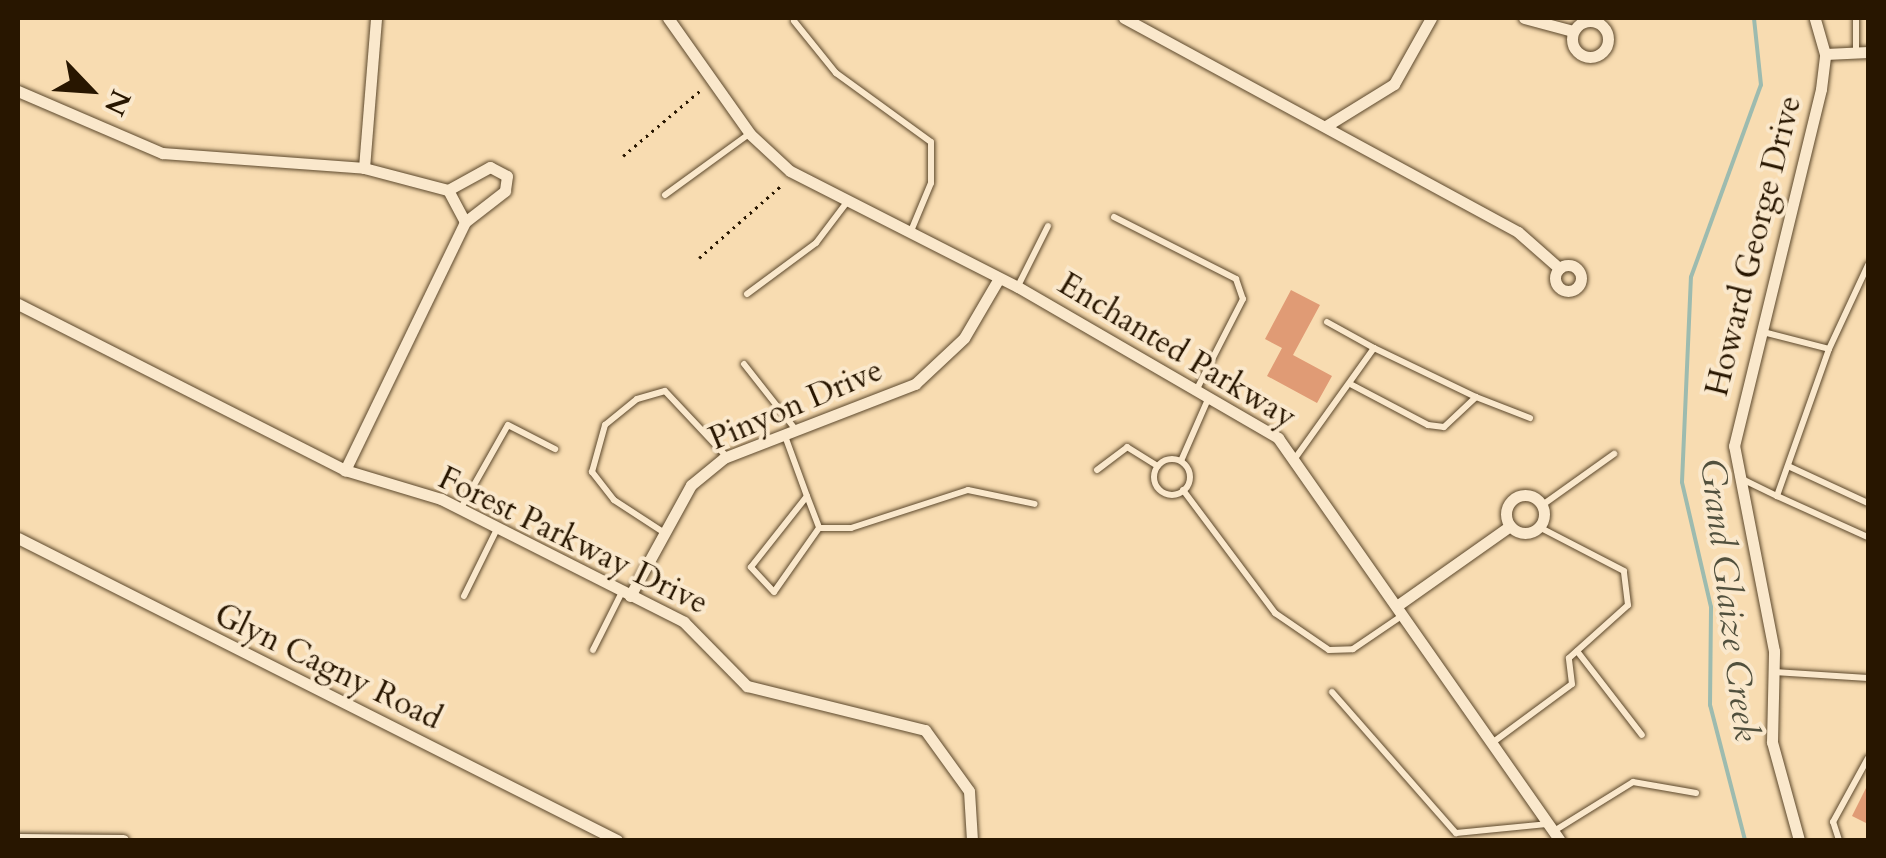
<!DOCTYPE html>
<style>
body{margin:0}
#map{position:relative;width:1886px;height:858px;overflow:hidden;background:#f8dcb1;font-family:Cardo,serif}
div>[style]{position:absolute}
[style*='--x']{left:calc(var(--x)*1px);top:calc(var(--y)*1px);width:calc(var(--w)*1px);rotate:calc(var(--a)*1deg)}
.stream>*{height:4px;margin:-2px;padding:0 2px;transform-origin:2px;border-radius:2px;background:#9dbbaf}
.building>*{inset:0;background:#e09b75}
.path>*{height:2.5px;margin-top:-1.25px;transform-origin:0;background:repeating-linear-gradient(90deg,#281600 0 2.5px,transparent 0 7.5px)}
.roads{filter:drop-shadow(0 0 2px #5c482c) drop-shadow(0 0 2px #5c482c)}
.service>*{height:6px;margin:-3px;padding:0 3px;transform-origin:3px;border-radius:3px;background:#fae8cc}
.service>.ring{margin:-3px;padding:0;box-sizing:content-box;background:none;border:6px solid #fae8cc;border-radius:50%}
.minor>*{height:11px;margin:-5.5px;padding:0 5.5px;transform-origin:5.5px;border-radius:5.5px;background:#fae8cc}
.minor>.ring{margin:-5.5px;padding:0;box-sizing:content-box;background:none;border:11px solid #fae8cc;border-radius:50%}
span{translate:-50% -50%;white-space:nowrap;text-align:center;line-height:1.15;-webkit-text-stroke:8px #fae8cc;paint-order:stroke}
.street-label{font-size:32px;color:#281600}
.water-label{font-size:35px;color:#51503d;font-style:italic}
.frame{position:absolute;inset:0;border:20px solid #281600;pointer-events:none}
.north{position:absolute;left:40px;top:40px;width:100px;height:100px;-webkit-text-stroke:8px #fae8cc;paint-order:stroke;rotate:115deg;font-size:28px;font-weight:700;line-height:40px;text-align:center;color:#281600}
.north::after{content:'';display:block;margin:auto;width:35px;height:45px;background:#281600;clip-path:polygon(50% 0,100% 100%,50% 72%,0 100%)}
</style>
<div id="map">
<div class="stream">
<i style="--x:1745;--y:840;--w:139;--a:-104.5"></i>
<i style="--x:1710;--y:705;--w:98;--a:-89.4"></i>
<i style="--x:1711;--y:607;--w:128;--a:-103.1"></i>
<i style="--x:1682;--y:482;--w:205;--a:-87.5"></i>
<i style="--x:1691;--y:277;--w:204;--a:-70"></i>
<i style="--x:1761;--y:85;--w:67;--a:-96"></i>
</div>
<div class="building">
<i style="clip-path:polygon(1291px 290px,1320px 305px,1293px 355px,1332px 376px,1317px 403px,1267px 376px,1282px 348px,1265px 339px)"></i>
<i style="clip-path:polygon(1868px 784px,1868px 824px,1852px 816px)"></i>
</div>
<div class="path">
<i style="--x:623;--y:156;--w:104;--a:-40.3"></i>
<i style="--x:699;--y:258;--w:112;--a:-41.4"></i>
</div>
<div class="roads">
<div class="service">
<i style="--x:794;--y:21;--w:67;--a:51.1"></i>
<i style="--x:836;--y:73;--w:117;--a:36"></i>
<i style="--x:931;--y:142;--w:41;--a:90"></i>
<i style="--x:931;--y:183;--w:52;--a:112.6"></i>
<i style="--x:1856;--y:52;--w:34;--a:-90"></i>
<i style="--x:665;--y:195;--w:104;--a:-36"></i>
<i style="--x:1114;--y:217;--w:137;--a:26.9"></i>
<i style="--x:1236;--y:279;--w:21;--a:71"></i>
<i style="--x:1243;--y:299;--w:101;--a:117.1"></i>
<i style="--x:1018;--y:286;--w:67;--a:-63.4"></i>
<i style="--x:747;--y:294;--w:86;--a:-36.5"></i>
<i style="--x:816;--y:243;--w:51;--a:-52.9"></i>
<i style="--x:1327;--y:322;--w:54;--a:29"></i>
<i style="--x:1763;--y:332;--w:68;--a:14.4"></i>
<i style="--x:1829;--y:349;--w:156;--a:109.5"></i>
<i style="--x:1777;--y:496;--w:100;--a:24.3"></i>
<i style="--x:1829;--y:349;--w:93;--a:-65.1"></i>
<i style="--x:744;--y:364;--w:84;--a:51.8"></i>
<i style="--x:1476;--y:397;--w:58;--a:21.3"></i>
<i style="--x:785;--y:436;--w:64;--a:69.9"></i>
<i style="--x:807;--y:496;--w:34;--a:69"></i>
<i style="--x:819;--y:528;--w:78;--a:125.1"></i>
<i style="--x:774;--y:592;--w:34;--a:-133"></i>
<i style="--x:751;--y:567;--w:90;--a:-51.7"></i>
<i style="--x:1296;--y:457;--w:134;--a:-54.4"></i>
<i style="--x:1374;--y:348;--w:113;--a:25.7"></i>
<i style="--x:1476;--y:397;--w:44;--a:136.8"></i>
<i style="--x:1444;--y:427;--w:16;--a:-173"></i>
<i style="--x:1428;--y:425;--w:86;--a:-152.2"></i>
<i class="ring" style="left:1154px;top:459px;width:30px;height:30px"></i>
<i style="--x:1181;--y:461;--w:70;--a:-66.4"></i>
<i style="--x:1788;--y:466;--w:88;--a:24.8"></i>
<i style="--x:1097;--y:470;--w:38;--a:-37"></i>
<i style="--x:1127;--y:447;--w:36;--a:32"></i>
<i style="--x:1742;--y:479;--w:39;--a:26"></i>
<i style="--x:1183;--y:490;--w:154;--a:53.2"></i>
<i style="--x:1275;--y:613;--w:65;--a:34.4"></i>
<i style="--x:1329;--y:650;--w:24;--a:-2"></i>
<i style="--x:1353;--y:649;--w:60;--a:-34.2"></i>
<i style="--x:1541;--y:506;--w:90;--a:-35.5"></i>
<i style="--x:461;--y:508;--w:95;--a:-60.5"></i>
<i style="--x:508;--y:425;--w:53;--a:27.1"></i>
<i style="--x:819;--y:528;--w:32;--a:0"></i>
<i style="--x:851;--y:528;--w:123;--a:-18"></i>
<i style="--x:968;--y:490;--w:68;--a:11.8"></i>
<i style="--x:660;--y:530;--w:55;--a:-146.9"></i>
<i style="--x:614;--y:500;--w:36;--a:-128"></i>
<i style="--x:592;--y:472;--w:49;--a:-74.5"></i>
<i style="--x:605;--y:425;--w:41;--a:-39.1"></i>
<i style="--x:637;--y:399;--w:29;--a:-16"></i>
<i style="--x:665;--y:391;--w:89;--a:46.8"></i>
<i style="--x:464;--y:596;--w:75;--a:-63.8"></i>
<i style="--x:593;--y:650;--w:65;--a:-63.4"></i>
<i style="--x:1577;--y:651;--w:106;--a:52.3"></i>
<i style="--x:1774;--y:672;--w:94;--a:3.7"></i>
<i style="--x:1332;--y:692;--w:188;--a:48.7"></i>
<i style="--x:1456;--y:833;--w:91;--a:-5.6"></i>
<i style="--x:1492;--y:743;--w:99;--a:-36.4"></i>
<i style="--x:1572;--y:684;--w:26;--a:-97"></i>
<i style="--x:1569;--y:658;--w:79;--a:-41.9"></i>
<i style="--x:1628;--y:605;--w:34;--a:-97"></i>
<i style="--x:1624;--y:571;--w:96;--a:-152.6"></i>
<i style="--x:1554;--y:831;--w:93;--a:-31.8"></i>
<i style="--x:1633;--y:782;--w:64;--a:9.9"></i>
<i style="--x:1839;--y:840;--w:19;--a:-108"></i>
<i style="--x:1833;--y:822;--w:73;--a:-61.3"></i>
</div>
<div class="minor">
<i style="--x:668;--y:18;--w:142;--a:54.7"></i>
<i style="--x:750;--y:134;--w:54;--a:42.8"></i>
<i style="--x:790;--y:171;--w:256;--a:27"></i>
<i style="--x:1018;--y:287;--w:301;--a:30.1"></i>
<i style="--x:1278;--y:438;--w:491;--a:55"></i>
<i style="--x:1124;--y:18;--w:448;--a:28.5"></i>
<i style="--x:1518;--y:232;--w:55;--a:41.3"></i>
<i style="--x:1524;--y:18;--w:51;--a:14.9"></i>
<i class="ring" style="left:1572px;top:21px;width:25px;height:25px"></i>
<i style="--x:1825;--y:54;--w:43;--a:-2.7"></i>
<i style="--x:18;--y:91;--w:157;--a:23.3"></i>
<i style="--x:162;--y:153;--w:203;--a:4.2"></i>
<i style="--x:364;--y:168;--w:87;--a:14.7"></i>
<i style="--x:448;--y:190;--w:36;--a:62"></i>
<i style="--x:465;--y:222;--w:276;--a:115.8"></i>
<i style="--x:1326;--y:126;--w:80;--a:-31.7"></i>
<i style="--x:1394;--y:84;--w:76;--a:-60.7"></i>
<i style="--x:364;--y:168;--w:150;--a:-85.4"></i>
<i style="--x:448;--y:190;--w:48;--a:-28.7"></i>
<i style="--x:490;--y:167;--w:19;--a:28"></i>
<i style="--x:507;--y:176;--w:15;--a:98"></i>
<i style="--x:505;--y:191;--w:51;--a:142.2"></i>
<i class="ring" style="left:1555px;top:265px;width:15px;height:15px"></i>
<i style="--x:18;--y:304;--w:367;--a:26.9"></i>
<i style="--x:345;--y:470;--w:100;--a:16.8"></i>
<i style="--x:441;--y:499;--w:272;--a:26.8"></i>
<i style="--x:684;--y:622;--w:90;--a:45.5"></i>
<i style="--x:747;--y:686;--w:183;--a:13.9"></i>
<i style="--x:925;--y:730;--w:75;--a:54.2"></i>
<i style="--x:969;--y:791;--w:49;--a:86.5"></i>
<i class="ring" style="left:1506px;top:495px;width:27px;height:27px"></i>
<i style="--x:18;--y:538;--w:671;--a:26.76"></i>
<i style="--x:630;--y:596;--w:127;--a:-61.2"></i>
<i style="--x:691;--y:485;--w:43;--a:-39.3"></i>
<i style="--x:724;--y:458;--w:205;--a:-21.2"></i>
<i style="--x:915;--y:384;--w:67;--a:-43.2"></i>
<i style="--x:964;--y:338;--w:69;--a:-59.7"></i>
<i style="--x:1398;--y:605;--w:137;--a:-35.2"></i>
<i style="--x:18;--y:839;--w:105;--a:0.5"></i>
<i style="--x:1799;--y:840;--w:102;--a:-105.4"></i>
<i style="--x:1772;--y:742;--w:91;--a:-88.7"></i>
<i style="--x:1774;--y:651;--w:209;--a:-101"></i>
<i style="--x:1734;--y:446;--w:367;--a:-76.3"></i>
<i style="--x:1821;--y:89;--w:35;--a:-83"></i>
<i style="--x:1825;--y:54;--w:37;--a:-106"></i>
</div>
</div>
<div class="street-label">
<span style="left:1754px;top:246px;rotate:-76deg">Howard George Drive</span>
<span style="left:1177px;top:351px;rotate:31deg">Enchanted Parkway</span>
<span style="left:796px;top:405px;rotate:-23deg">Pinyon Drive</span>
<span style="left:573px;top:541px;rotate:26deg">Forest Parkway Drive</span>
<span style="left:328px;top:667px;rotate:26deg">Glyn Cagny Road</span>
</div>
<div class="water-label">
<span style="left:1729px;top:600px;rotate:83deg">Grand Glaize Creek</span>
</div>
<div class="frame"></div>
<div class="north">N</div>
</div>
